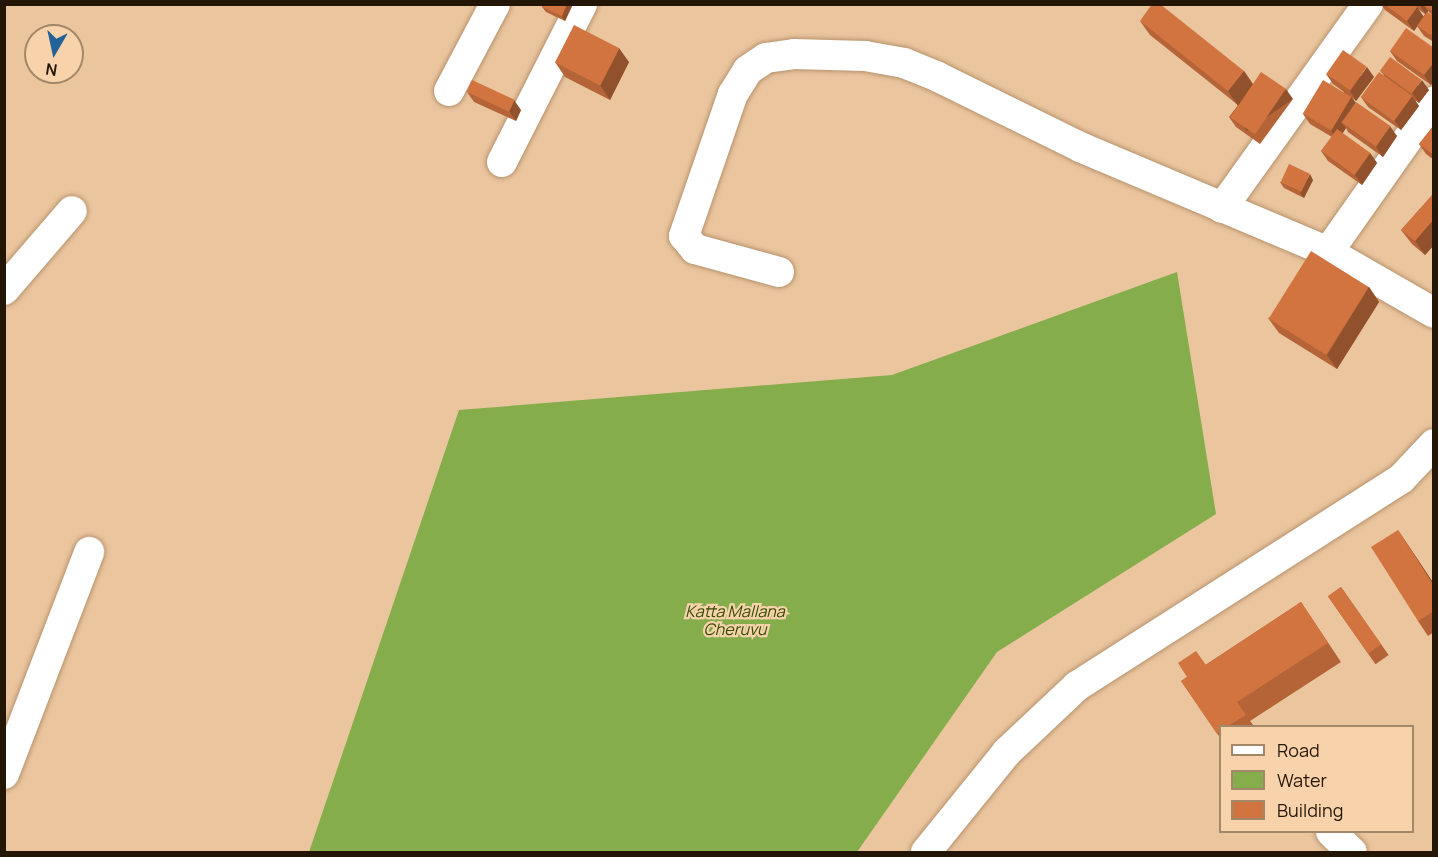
<!DOCTYPE html>
<style>
body{margin:0}
#map{position:relative;width:1438px;height:857px;overflow:hidden;background:#eac59e;font-family:Manrope,sans-serif}
div>[style]{position:absolute}
[style*='--x']{left:calc(var(--x)*1px);top:calc(var(--y)*1px);width:calc(var(--w)*1px);rotate:calc(var(--a)*1deg)}
.water>*{inset:0;background:#85ad4b}
.roads{filter:drop-shadow(0 0 2px #b6936e) drop-shadow(0 0 2px #b6936e)}
.minor>*{height:30px;margin:-15px;padding:0 15px;transform-origin:15px;border-radius:15px;background:#fff}
.wall>*{inset:0;background:#b46437;transform-origin:0 0}
.shaded-wall>*{inset:0;background:#92512d;transform-origin:0 0}
.building>*{inset:0;background:#d17440;transform-origin:0 0}
span{translate:-50% -50%;white-space:nowrap;text-align:center;line-height:1.15;-webkit-text-stroke:4.5px #f7d2aa;paint-order:stroke}
.water-label{font-size:16px;color:#334c02;font-style:italic}
.frame{position:absolute;inset:0;border:6px solid #231607;pointer-events:none}
.legend{position:absolute;left:1219px;top:725px;width:195px;height:108px;box-sizing:border-box;background:#f7d2aa;border:2px solid #a28769;margin:0;padding:8px 10px;list-style:none;font-size:18px;color:#231607}
.legend li{display:flex;align-items:center;gap:12px;height:30px}
.legend b{width:30px;border:2px solid #a28769}
.north{position:absolute;left:24px;top:24px;width:60px;height:60px;box-sizing:border-box;background:#f7d2aa;border:2px solid #a28769;border-radius:50%;rotate:189deg;font-size:16px;font-weight:700;line-height:24px;text-align:center;color:#231607}
.north::after{content:'';display:block;margin:auto;width:21px;height:27px;background:#236299;clip-path:polygon(50% 0,100% 100%,50% 72%,0 100%)}
</style>
<div id="map">
<div class="water">
<i style="clip-path:polygon(1177px 272px,1216px 514px,997px 652px,857px 852px,309px 852px,459px 410px,892px 375px)"></i>
</div>
<div class="roads">
<div class="minor">
<i style="--x:449;--y:91;--w:98;--a:-62.1"></i>
<i style="--x:502;--y:162;--w:177;--a:-63.1"></i>
<i style="--x:1222;--y:208;--w:251;--a:-54.4"></i>
<i style="--x:1328;--y:252;--w:184;--a:-54.8"></i>
<i style="--x:779;--y:272;--w:87;--a:-164.7"></i>
<i style="--x:695;--y:249;--w:17;--a:-130"></i>
<i style="--x:684;--y:236;--w:150;--a:-71"></i>
<i style="--x:733;--y:94;--w:28;--a:-58"></i>
<i style="--x:748;--y:70;--w:22;--a:-34"></i>
<i style="--x:766;--y:58;--w:28;--a:-8"></i>
<i style="--x:794;--y:54;--w:71;--a:1.6"></i>
<i style="--x:865;--y:56;--w:40;--a:10"></i>
<i style="--x:904;--y:63;--w:37;--a:22"></i>
<i style="--x:938;--y:77;--w:158;--a:26.2"></i>
<i style="--x:1080;--y:147;--w:269;--a:22.9"></i>
<i style="--x:1328;--y:252;--w:122;--a:29.9"></i>
<i style="--x:4;--y:290;--w:104;--a:-49.3"></i>
<i style="--x:4;--y:774;--w:238;--a:-69"></i>
<i style="--x:1331;--y:832;--w:29;--a:44"></i>
<i style="--x:926;--y:852;--w:129;--a:-51"></i>
<i style="--x:1007;--y:752;--w:96;--a:-43.3"></i>
<i style="--x:1077;--y:686;--w:384;--a:-32.6"></i>
<i style="--x:1401;--y:479;--w:48;--a:-46.7"></i>
</div>
</div>
<div class="wall">
<i style="clip-path:polygon(573px 4px,565px 21px,546px 12px,542px 7px)"></i>
<i style="clip-path:polygon(evenodd,1381px 4px,1434px 4px,1434px 17px,1428px 11px,1427px 12px,1434px 17px,1434px 42px,1424px 36px,1417px 26px,1414px 31px,1385px 10px,1381px 4px,1418px 9px,1425px 14px,1423px 17px,1418px 9px)"></i>
<i style="clip-path:polygon(1140px 21px,1244px 71px,1253px 84px,1293px 99px,1260px 144px,1236px 127px,1229px 117px,1238px 105px,1150px 35px)"></i>
<i style="clip-path:polygon(1434px 48px,1434px 81px,1431px 85px,1397px 61px,1390px 51px)"></i>
<i style="clip-path:polygon(555px 62px,629px 62px,610px 100px,565px 77px)"></i>
<i style="clip-path:polygon(1380px 71px,1429px 90px,1419px 103px,1415px 100px,1419px 106px,1401px 130px,1368px 107px,1361px 97px,1384px 75px)"></i>
<i style="clip-path:polygon(1326px 74px,1374px 77px,1356px 101px,1353px 98px,1355px 102px,1397px 136px,1383px 157px,1348px 132px,1346px 128px,1342px 133px,1370px 153px,1377px 163px,1362px 185px,1328px 161px,1321px 151px,1332px 137px,1310px 124px,1303px 114px,1344px 92px,1333px 84px)"></i>
<i style="clip-path:polygon(467px 92px,521px 110px,516px 121px,474px 102px)"></i>
<i style="clip-path:polygon(1434px 125px,1434px 160px,1426px 154px,1419px 144px)"></i>
<i style="clip-path:polygon(1313px 180px,1304px 198px,1284px 188px,1280px 182px)"></i>
<i style="clip-path:polygon(1434px 193px,1434px 245px,1425px 255px,1412px 244px,1401px 230px)"></i>
<i style="clip-path:polygon(1369px 287px,1379px 302px,1337px 369px,1279px 333px,1268px 318px)"></i>
<i style="clip-path:polygon(1398px 530px,1434px 584px,1434px 632px,1428px 636px,1418px 621px)"></i>
<i style="left:1341px;top:587px;width:83px;height:16px;rotate:55deg"></i>
<i style="clip-path:polygon(1301px 602px,1341px 662px,1250px 721px,1254px 726px,1221px 726px,1221px 739px,1181px 681px)"></i>
</div>
<div class="shaded-wall">
<i style="clip-path:polygon(567px 4px,573px 4px,565px 21px,562px 16px)"></i>
<i style="clip-path:polygon(1419px 4px,1433px 4px,1423px 5px,1428px 11px,1426px 15px)"></i>
<i style="clip-path:polygon(1417px 7px,1424px 17px,1414px 31px,1407px 21px)"></i>
<i style="clip-path:polygon(619px 48px,629px 62px,610px 100px,600px 85px)"></i>
<i style="clip-path:polygon(1434px 62px,1434px 81px,1431px 85px,1424px 75px)"></i>
<i style="clip-path:polygon(1367px 67px,1374px 77px,1356px 101px,1350px 91px)"></i>
<i style="clip-path:polygon(1244px 71px,1254px 86px,1238px 106px,1228px 91px)"></i>
<i style="clip-path:polygon(1422px 80px,1429px 90px,1419px 103px,1412px 93px)"></i>
<i style="left:1286px;top:89px;width:12px;height:56px;rotate:55deg"></i>
<i style="clip-path:polygon(1412px 96px,1419px 106px,1401px 130px,1394px 120px)"></i>
<i style="clip-path:polygon(1351px 97px,1358px 106px,1341px 122px,1346px 128px,1338px 141px,1331px 131px)"></i>
<i style="clip-path:polygon(514px 100px,521px 110px,516px 121px,509px 111px)"></i>
<i style="clip-path:polygon(1390px 126px,1397px 136px,1383px 157px,1376px 147px)"></i>
<i style="clip-path:polygon(1370px 153px,1377px 163px,1362px 185px,1355px 175px)"></i>
<i style="clip-path:polygon(1310px 174px,1313px 180px,1304px 198px,1300px 193px)"></i>
<i style="clip-path:polygon(1434px 219px,1434px 245px,1425px 255px,1415px 241px)"></i>
<i style="clip-path:polygon(1369px 287px,1379px 302px,1337px 369px,1327px 355px)"></i>
<i style="clip-path:polygon(1398px 530px,1434px 584px,1434px 586px)"></i>
</div>
<div class="building">
<i style="clip-path:polygon(543px 4px,567px 4px,562px 16px,542px 7px)"></i>
<i style="clip-path:polygon(1152px 4px,1160px 4px,1244px 71px,1228px 91px,1140px 21px)"></i>
<i style="clip-path:polygon(1384px 4px,1413px 4px,1417px 7px,1407px 21px)"></i>
<i style="clip-path:polygon(1434px 4px,1434px 12px,1423px 5px,1423px 4px)"></i>
<i style="clip-path:polygon(1427px 12px,1434px 17px,1434px 37px,1417px 26px)"></i>
<i style="left:574px;top:25px;width:51px;height:42px;rotate:27deg"></i>
<i style="clip-path:polygon(1406px 28px,1434px 48px,1434px 62px,1424px 75px,1390px 51px)"></i>
<i style="left:1343px;top:50px;width:29px;height:29px;rotate:35deg"></i>
<i style="left:1390px;top:57px;width:39px;height:17px;rotate:36deg"></i>
<i style="left:1261px;top:72px;width:30px;height:55px;rotate:34deg"></i>
<i style="left:1379px;top:72px;width:41px;height:31px;rotate:36deg"></i>
<i style="left:472px;top:80px;width:47px;height:13px;rotate:25deg"></i>
<i style="left:1323px;top:80px;width:33px;height:39px;rotate:31deg"></i>
<i style="left:1356px;top:102px;width:42px;height:25px;rotate:35deg"></i>
<i style="clip-path:polygon(1434px 125px,1434px 155px,1419px 144px)"></i>
<i style="left:1337px;top:129px;width:41px;height:27px;rotate:36deg"></i>
<i style="left:1289px;top:164px;width:23px;height:20px;rotate:25deg"></i>
<i style="clip-path:polygon(1434px 193px,1434px 219px,1415px 241px,1401px 230px)"></i>
<i style="left:1311px;top:251px;width:68px;height:80px;rotate:32deg"></i>
<i style="clip-path:polygon(1398px 530px,1434px 586px,1434px 611px,1418px 621px,1371px 547px)"></i>
<i style="left:1341px;top:587px;width:70px;height:16px;rotate:55deg"></i>
<i style="clip-path:polygon(1301px 602px,1328px 643px,1237px 702px,1246px 715px,1228px 726px,1221px 726px,1221px 731px,1217px 734px,1181px 681px,1187px 677px,1178px 663px,1196px 651px,1206px 665px)"></i>
</div>
<div class="water-label">
<span style="left:735px;top:620px">Katta Mallana<br>Cheruvu</span>
</div>
<div class="frame"></div>
<ul class="legend">
<li><b style="height:8px;background:#fff"></b>Road</li>
<li><b style="height:16px;background:#85ad4b"></b>Water</li>
<li><b style="height:16px;background:#d17440"></b>Building</li>
</ul>
<div class="north">N</div>
</div>
